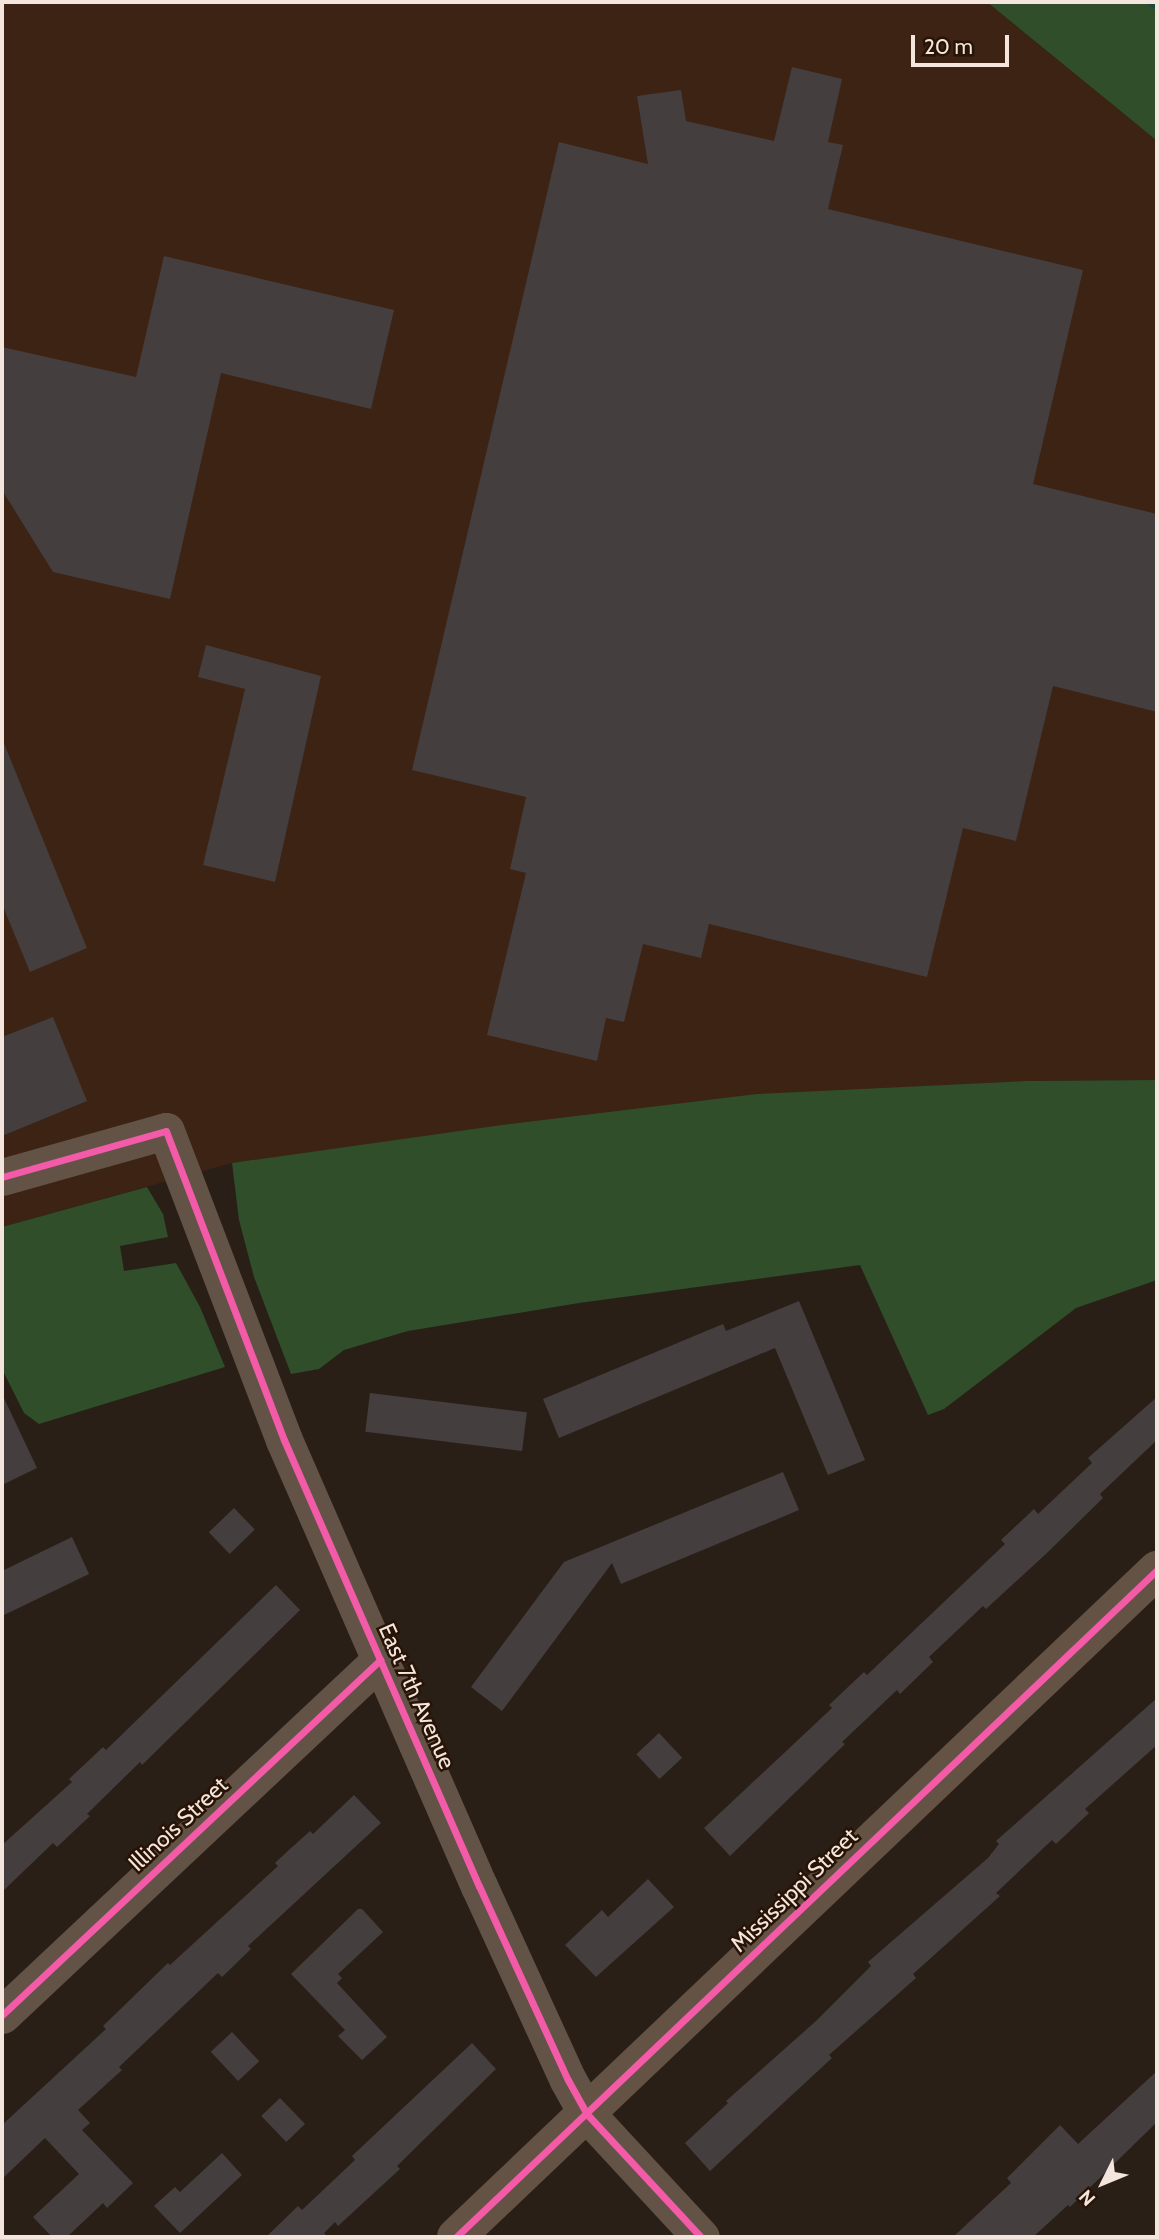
<!DOCTYPE html>
<style>
body{margin:0}
#map{position:relative;width:1159px;height:2239px;overflow:hidden;background:#2a1f17;font-family:Cabin,sans-serif}
div>[style]{position:absolute}
[style*='--x']{left:calc(var(--x)*1px);top:calc(var(--y)*1px);width:calc(var(--w)*1px);rotate:calc(var(--a)*1deg)}
.built>*{inset:0;background:#3c2313}
.green>*{inset:0;background:#2f4e29}
.stream>*{height:10px;margin:-5px;padding:0 5px;transform-origin:5px;border-radius:5px;background:#1c4747}
.building>*{inset:0;background:#443e3f;transform-origin:0 0}
.street>*{height:37px;margin:-18.5px;padding:0 18.5px;transform-origin:18.5px;border-radius:18.5px;background:#625346}
.secondary>*{height:38px;margin:-19px;padding:0 19px;transform-origin:19px;border-radius:19px;background:#645344}
.cycleway>*{height:7px;margin:-3.5px;padding:0 3.5px;transform-origin:3.5px;border-radius:3.5px;background:#f35aa7}
span{translate:-50% -50%;white-space:nowrap;text-align:center;line-height:1.15;-webkit-text-stroke:5px #281406;paint-order:stroke}
.street-label{font-size:23px;color:#f5e6dd}
.frame{position:absolute;inset:0;border:4px solid #f5e6dd;pointer-events:none}
.north{position:absolute;left:1068px;top:2148px;width:70px;height:70px;-webkit-text-stroke:5px #281406;paint-order:stroke;rotate:227deg;font-size:19px;font-weight:700;line-height:28px;text-align:center;color:#f5e6dd}
.north::after{content:'';display:block;margin:auto;width:24px;height:32px;background:#f5e6dd;clip-path:polygon(50% 0,100% 100%,50% 72%,0 100%)}
.scale{position:absolute;left:911px;top:35px;width:98px;height:32px;box-sizing:border-box;border:4px solid #f5e6dd;border-top:0;padding-left:9px;font-size:21px;line-height:24px;white-space:nowrap;color:#f5e6dd;-webkit-text-stroke:5px #281406;paint-order:stroke}
</style>
<div id="map">
<div class="built">
<i style="clip-path:polygon(2px 2px,987px 2px,1157px 141px,1157px 1080px,1027px 1081px,232px 1163px,2px 1227px)"></i>
</div>
<div class="green">
<i style="clip-path:polygon(987px 2px,1157px 2px,1157px 141px,1134px 122px)"></i>
<i style="clip-path:polygon(1157px 1080px,1157px 1280px,1076px 1308px,944px 1409px,928px 1415px,860px 1265px,579px 1303px,408px 1331px,344px 1350px,319px 1369px,291px 1374px,254px 1277px,239px 1220px,232px 1163px,502px 1125px,757px 1094px,1027px 1081px)"></i>
<i style="clip-path:polygon(147px 1187px,163px 1214px,168px 1237px,120px 1246px,124px 1271px,176px 1263px,200px 1307px,225px 1367px,39px 1424px,24px 1413px,2px 1369px,2px 1227px)"></i>
</div>
<div class="stream">
<i style="--x:1152;--y:2;--w:5;--a:22"></i>
</div>
<div class="building">
<i style="clip-path:polygon(792px 67px,842px 79px,828px 142px,843px 145px,828px 209px,1083px 270px,1033px 484px,1157px 514px,1157px 712px,1053px 686px,1016px 841px,963px 828px,927px 977px,709px 924px,701px 958px,643px 944px,624px 1022px,606px 1018px,597px 1061px,487px 1035px,526px 873px,510px 869px,526px 797px,412px 770px,559px 142px,648px 164px,637px 96px,681px 90px,686px 121px,774px 141px)"></i>
<i style="clip-path:polygon(164px 256px,394px 310px,371px 409px,221px 373px,170px 599px,53px 572px,2px 490px,2px 347px,136px 377px)"></i>
<i style="clip-path:polygon(206px 645px,321px 676px,275px 882px,203px 865px,245px 689px,198px 677px)"></i>
<i style="clip-path:polygon(3px 741px,87px 948px,30px 972px,2px 904px)"></i>
<i style="clip-path:polygon(53px 1017px,87px 1101px,2px 1136px,2px 1037px)"></i>
<i style="clip-path:polygon(799px 1301px,865px 1460px,828px 1475px,775px 1348px,559px 1438px,543px 1399px,723px 1324px,726px 1331px)"></i>
<i style="left:370px;top:1393px;width:158px;height:39px;rotate:7deg"></i>
<i style="clip-path:polygon(2px 1394px,37px 1468px,2px 1485px)"></i>
<i style="clip-path:polygon(1157px 1397px,1157px 1440px,1100px 1494px,1103px 1498px,1048px 1552px,986px 1609px,983px 1606px,929px 1657px,933px 1662px,900px 1694px,897px 1690px,842px 1742px,845px 1744px,730px 1856px,704px 1828px,832px 1708px,829px 1705px,864px 1672px,867px 1675px,1005px 1544px,1001px 1540px,1034px 1509px,1038px 1514px,1092px 1463px,1088px 1458px)"></i>
<i style="clip-path:polygon(783px 1472px,799px 1510px,621px 1584px,612px 1563px,502px 1711px,471px 1687px,564px 1562px)"></i>
<i style="left:234px;top:1508px;width:30px;height:35px;rotate:46deg"></i>
<i style="clip-path:polygon(72px 1537px,89px 1574px,2px 1616px,2px 1571px)"></i>
<i style="clip-path:polygon(276px 1585px,300px 1610px,142px 1765px,140px 1762px,87px 1814px,90px 1816px,57px 1847px,53px 1843px,2px 1892px,2px 1845px,72px 1782px,69px 1779px,103px 1747px,106px 1750px)"></i>
<i style="clip-path:polygon(1157px 1698px,1157px 1745px,1085px 1809px,1089px 1813px,1056px 1844px,1052px 1840px,996px 1893px,1000px 1896px,913px 1974px,916px 1978px,829px 2055px,832px 2058px,710px 2171px,685px 2143px,728px 2103px,726px 2101px,816px 2021px,871px 1966px,868px 1962px,988px 1858px,999px 1844px,996px 1841px)"></i>
<i style="left:659px;top:1733px;width:34px;height:31px;rotate:47deg"></i>
<i style="clip-path:polygon(354px 1795px,381px 1823px,248px 1946px,251px 1949px,222px 1977px,218px 1973px,119px 2067px,122px 2070px,78px 2110px,90px 2123px,82px 2130px,133px 2183px,107px 2208px,103px 2203px,67px 2237px,52px 2237px,33px 2217px,79px 2174px,45px 2138px,2px 2179px,2px 2125px,106px 2029px,103px 2026px,168px 1963px,170px 1965px,278px 1866px,275px 1863px,290px 1849px,310px 1831px,313px 1834px)"></i>
<i style="clip-path:polygon(648px 1879px,674px 1907px,596px 1977px,565px 1945px,602px 1910px,608px 1917px)"></i>
<i style="clip-path:polygon(358px 1909px,362px 1909px,383px 1932px,338px 1974px,342px 1978px,337px 1983px,387px 2037px,362px 2060px,338px 2036px,345px 2030px,291px 1974px)"></i>
<i style="left:232px;top:2032px;width:40px;height:29px;rotate:47deg"></i>
<i style="clip-path:polygon(472px 2043px,496px 2069px,397px 2166px,400px 2169px,338px 2226px,335px 2222px,324px 2233px,328px 2237px,266px 2237px,298px 2206px,302px 2210px,355px 2160px,352px 2156px)"></i>
<i style="clip-path:polygon(1157px 2071px,1157px 2122px,1070px 2207px,1068px 2205px,1033px 2237px,953px 2237px,1011px 2183px,1007px 2178px,1060px 2125px,1078px 2144px)"></i>
<i style="left:280px;top:2098px;width:36px;height:26px;rotate:46deg"></i>
<i style="clip-path:polygon(222px 2153px,242px 2175px,180px 2233px,154px 2206px,175px 2187px,180px 2192px)"></i>
</div>
<div class="street">
<i style="--x:2;--y:1177;--w:170;--a:-15.7"></i>
<i style="--x:166;--y:1131;--w:331;--a:69.1"></i>
<i style="--x:284;--y:1440;--w:487;--a:66.4"></i>
<i style="--x:479;--y:1886;--w:213;--a:65.4"></i>
<i style="--x:568;--y:2080;--w:38;--a:61"></i>
<i style="--x:586;--y:2113;--w:169;--a:47.2"></i>
<i style="--x:2;--y:2015;--w:519;--a:-43.2"></i>
</div>
<div class="secondary">
<i style="--x:456;--y:2237;--w:968;--a:-43.58"></i>
</div>
<div class="cycleway">
<i style="--x:2;--y:1177;--w:170;--a:-15.7"></i>
<i style="--x:166;--y:1131;--w:331;--a:69.1"></i>
<i style="--x:284;--y:1440;--w:487;--a:66.4"></i>
<i style="--x:479;--y:1886;--w:213;--a:65.4"></i>
<i style="--x:568;--y:2080;--w:38;--a:61"></i>
<i style="--x:586;--y:2113;--w:169;--a:47.2"></i>
<i style="--x:2;--y:2015;--w:519;--a:-43.2"></i>
<i style="--x:456;--y:2237;--w:968;--a:-43.58"></i>
</div>
<div class="street-label">
<span style="left:417px;top:1696px;rotate:66deg">East 7th Avenue</span>
<span style="left:178px;top:1824px;rotate:-43deg">Illinois Street</span>
<span style="left:794px;top:1890px;rotate:-44deg">Mississippi Street</span>
</div>
<div class="frame"></div>
<div class="north">N</div>
<div class="scale">20 m</div>
</div>
